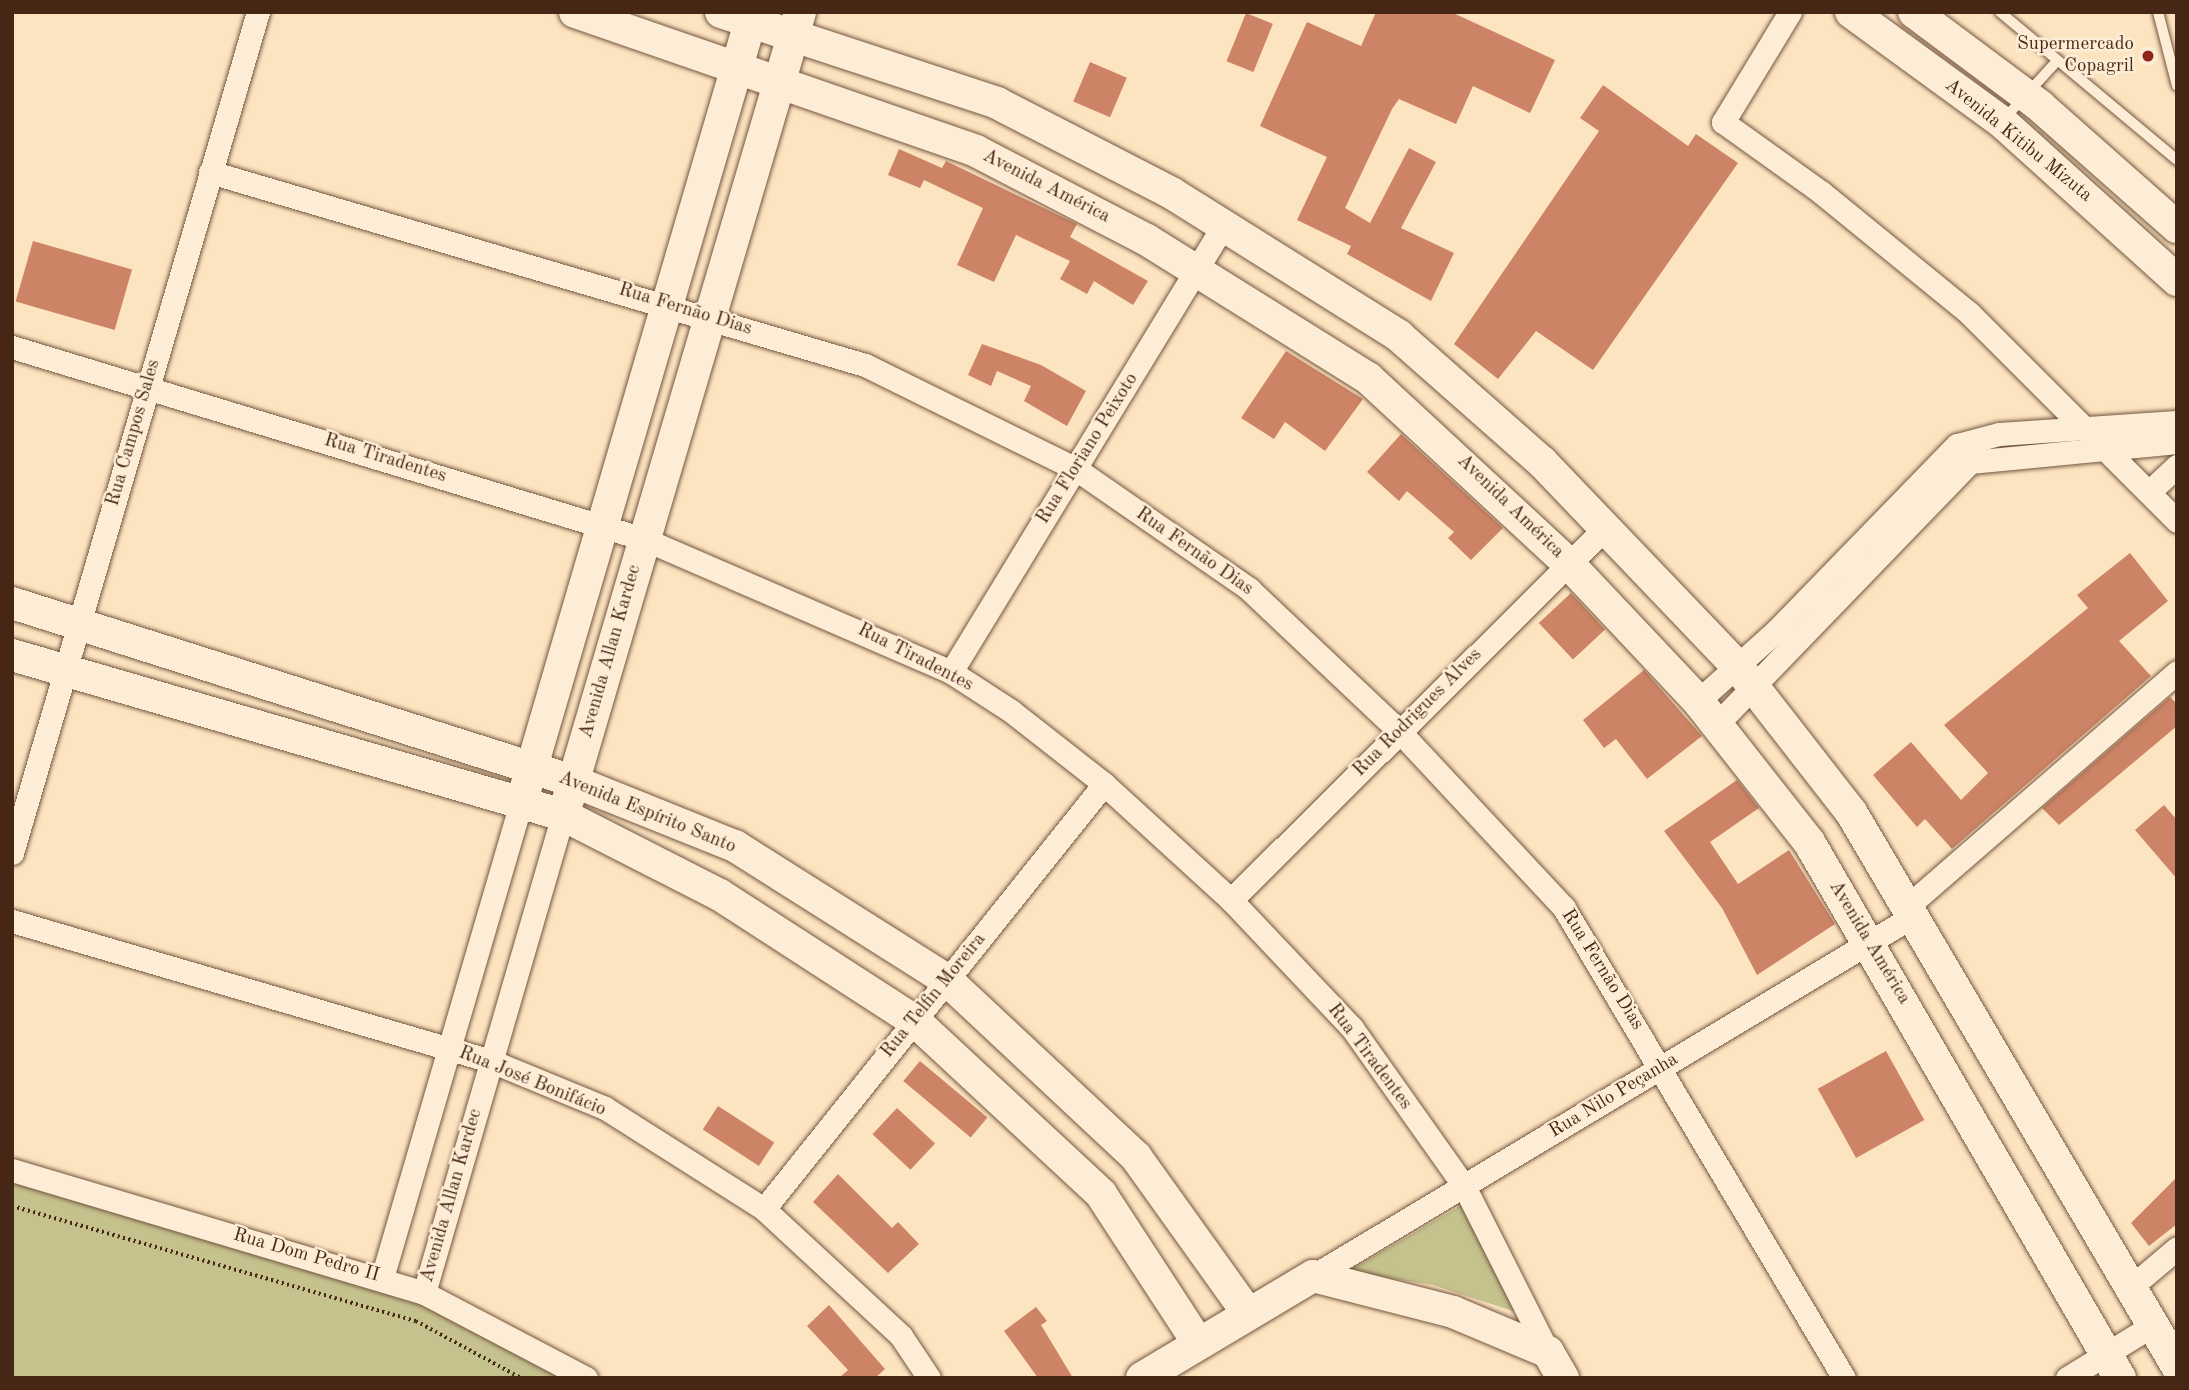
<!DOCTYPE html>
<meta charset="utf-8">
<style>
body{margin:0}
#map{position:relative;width:2189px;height:1390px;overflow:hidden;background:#fde4c0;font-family:"Old Standard TT",serif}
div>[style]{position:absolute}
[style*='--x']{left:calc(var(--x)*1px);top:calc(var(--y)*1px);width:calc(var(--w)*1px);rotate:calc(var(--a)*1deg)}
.green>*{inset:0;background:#c5c28e}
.building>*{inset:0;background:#cd8365;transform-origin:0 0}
.path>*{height:3.5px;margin-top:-1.75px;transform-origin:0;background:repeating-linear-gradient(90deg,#462614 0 2px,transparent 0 5.5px)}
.roads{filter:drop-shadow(0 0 2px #74563f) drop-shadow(0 0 2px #74563f)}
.lane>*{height:10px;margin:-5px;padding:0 5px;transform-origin:5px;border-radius:5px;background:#feedd6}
.street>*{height:23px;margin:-11.5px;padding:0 11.5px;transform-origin:11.5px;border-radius:11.5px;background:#feedd6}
.secondary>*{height:32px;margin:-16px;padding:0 16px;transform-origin:16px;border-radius:16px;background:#feedd6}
.dots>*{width:19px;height:19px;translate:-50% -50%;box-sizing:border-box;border:4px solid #feedd6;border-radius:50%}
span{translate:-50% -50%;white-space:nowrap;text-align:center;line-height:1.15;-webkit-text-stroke:5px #feedd6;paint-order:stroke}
.poi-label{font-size:19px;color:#462614}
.right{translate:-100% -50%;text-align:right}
.street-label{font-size:19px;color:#462614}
.frame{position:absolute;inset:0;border:14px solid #462614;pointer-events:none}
</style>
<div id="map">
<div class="green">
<i style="clip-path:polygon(12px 1177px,416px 1298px,561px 1378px,12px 1378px)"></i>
<i style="clip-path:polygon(1462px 1205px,1519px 1313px,1433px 1285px,1347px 1272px)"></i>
</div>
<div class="building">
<i style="clip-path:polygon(1376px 12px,1451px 12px,1555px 60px,1530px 113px,1473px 86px,1456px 124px,1399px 99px,1392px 109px,1345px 208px,1370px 223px,1409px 148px,1436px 162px,1401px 228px,1454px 253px,1431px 301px,1347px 254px,1351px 246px,1297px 220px,1327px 157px,1260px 126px,1307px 22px,1361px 46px)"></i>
<i style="left:1246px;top:13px;width:29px;height:52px;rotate:22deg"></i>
<i style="left:1090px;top:62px;width:40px;height:43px;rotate:23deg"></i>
<i style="clip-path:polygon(1603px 85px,1688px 146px,1696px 134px,1738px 163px,1593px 370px,1536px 331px,1498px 379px,1454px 344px,1599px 131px,1580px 118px)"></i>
<i style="clip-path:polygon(899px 149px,942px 168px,946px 161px,1077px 224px,1070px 237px,1148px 281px,1133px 305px,1094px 281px,1087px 294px,1060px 279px,1070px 261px,1016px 235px,994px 282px,957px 265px,983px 208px,924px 180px,920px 188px,888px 175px)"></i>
<i style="left:33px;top:241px;width:103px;height:63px;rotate:16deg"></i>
<i style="clip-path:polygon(982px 344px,1041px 365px,1086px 391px,1067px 426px,1024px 401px,1031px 386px,997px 371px,991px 386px,968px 375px)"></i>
<i style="clip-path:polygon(1286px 351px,1363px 399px,1325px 451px,1285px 422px,1274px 439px,1241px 418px)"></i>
<i style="clip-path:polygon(1401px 434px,1503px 528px,1471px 560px,1448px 538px,1454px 532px,1407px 491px,1399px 501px,1367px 472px)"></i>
<i style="clip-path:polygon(2130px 553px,2168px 601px,2119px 641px,2151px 676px,1952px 849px,1925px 819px,1917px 827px,1873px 775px,1911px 742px,1961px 800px,1988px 773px,1944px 725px,2088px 608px,2077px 595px)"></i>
<i style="left:1571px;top:593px;width:50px;height:44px;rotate:47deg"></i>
<i style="clip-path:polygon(1644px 670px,1702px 736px,1647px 779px,1616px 739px,1604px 748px,1583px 720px)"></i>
<i style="clip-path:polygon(2170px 697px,2177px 704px,2177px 726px,2059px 825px,2042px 808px)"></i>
<i style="clip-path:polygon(1737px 780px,1759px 808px,1710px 842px,1738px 884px,1789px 850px,1835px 924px,1757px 975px,1722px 908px,1664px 831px)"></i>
<i style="clip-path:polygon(2164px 805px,2177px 820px,2177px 879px,2135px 830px)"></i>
<i style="left:1886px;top:1051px;width:79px;height:78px;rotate:61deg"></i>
<i style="left:920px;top:1061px;width:88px;height:26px;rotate:40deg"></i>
<i style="left:718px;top:1106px;width:67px;height:28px;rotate:33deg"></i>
<i style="left:897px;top:1108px;width:52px;height:36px;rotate:43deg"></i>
<i style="clip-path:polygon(838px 1174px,892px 1228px,898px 1222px,919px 1244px,888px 1273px,813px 1202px)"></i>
<i style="clip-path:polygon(2177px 1177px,2177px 1224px,2149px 1246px,2131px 1223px)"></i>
<i style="clip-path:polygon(829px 1305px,885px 1369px,875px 1378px,839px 1378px,848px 1370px,807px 1326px)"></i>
<i style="clip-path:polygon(1036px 1307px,1047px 1321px,1041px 1325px,1073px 1378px,1038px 1378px,1004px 1331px)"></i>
</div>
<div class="path">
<i style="--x:12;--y:1206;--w:420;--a:15.9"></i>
<i style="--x:416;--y:1321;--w:119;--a:28.5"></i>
</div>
<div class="roads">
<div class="lane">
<i style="--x:2000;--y:12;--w:231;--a:39.9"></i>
<i style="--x:2158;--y:12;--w:76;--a:75.6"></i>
<i style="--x:2004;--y:119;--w:77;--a:-47.6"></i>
</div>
<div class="street">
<i style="--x:1790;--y:12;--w:129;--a:121.3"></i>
<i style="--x:1723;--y:122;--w:122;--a:35.6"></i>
<i style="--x:1822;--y:193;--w:190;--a:39.2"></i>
<i style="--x:1969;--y:313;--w:294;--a:45"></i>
<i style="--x:210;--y:172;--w:683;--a:16.42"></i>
<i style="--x:865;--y:365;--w:235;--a:26.2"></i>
<i style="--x:1076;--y:469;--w:211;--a:34.7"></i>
<i style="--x:1249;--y:589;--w:208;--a:43.4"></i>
<i style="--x:1400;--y:732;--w:241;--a:47"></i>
<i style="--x:1564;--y:908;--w:547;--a:59.22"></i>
<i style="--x:12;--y:347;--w:661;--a:16.9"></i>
<i style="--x:644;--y:539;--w:335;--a:23.4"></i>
<i style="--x:951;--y:672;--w:72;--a:33"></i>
<i style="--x:1011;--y:711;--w:118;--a:38.1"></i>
<i style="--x:1104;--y:784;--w:172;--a:42.4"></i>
<i style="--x:1231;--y:900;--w:176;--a:46.6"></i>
<i style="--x:1352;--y:1028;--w:194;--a:54.7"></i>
<i style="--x:1464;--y:1186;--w:186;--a:63.2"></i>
<i style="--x:2150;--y:491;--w:37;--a:-43"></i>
<i style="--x:951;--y:672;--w:522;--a:-58.62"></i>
<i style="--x:1698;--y:701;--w:103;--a:-41.9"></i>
<i style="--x:1775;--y:632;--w:261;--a:-45.8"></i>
<i style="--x:1957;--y:445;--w:43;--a:-14.7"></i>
<i style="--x:1999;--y:434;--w:178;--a:-3.9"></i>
<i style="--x:1717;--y:724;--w:364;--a:-46"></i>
<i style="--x:1970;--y:462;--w:208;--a:-5.5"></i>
<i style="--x:12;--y:853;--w:876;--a:-73.7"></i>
<i style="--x:1231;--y:900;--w:529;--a:-44.85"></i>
<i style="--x:1909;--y:905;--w:355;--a:-41"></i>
<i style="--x:12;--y:921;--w:499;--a:16.3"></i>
<i style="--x:491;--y:1061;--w:123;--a:22.4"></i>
<i style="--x:605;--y:1108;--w:188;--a:32.4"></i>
<i style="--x:764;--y:1209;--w:187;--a:42.8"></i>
<i style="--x:901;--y:1336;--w:50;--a:56.3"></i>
<i style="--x:12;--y:1170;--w:430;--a:16.6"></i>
<i style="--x:424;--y:1293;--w:183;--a:27.7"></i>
<i style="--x:764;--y:1209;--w:544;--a:-51.34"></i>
<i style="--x:1313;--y:1276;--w:702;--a:-30.95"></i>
<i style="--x:382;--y:1278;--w:495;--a:-73.7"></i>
<i style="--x:2131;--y:1287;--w:60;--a:-40.3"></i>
<i style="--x:424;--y:1293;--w:498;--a:-73.8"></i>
<i style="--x:2067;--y:1378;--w:101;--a:-31.6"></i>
</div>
<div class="secondary">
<i style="--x:575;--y:12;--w:424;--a:19.1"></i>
<i style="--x:976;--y:151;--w:193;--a:27.5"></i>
<i style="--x:1147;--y:240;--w:261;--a:32"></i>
<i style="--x:1368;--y:378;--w:274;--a:42.8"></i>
<i style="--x:1569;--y:564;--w:188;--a:46.7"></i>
<i style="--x:1698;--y:701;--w:179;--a:51.8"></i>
<i style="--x:1809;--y:842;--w:620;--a:59.88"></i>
<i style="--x:721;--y:12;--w:291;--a:18.2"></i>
<i style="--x:997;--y:103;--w:198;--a:27.3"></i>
<i style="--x:1173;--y:194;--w:267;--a:32.1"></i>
<i style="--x:1399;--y:336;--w:191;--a:41.4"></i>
<i style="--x:1542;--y:462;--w:284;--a:46.3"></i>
<i style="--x:1738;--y:667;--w:184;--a:52.1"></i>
<i style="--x:1851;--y:812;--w:643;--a:59.53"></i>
<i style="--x:1851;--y:12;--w:187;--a:36.1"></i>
<i style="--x:2002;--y:122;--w:236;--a:42.1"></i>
<i style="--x:1914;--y:12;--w:157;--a:36.7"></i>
<i style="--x:2040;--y:106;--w:183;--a:41.5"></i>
<i style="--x:12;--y:603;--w:589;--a:17.6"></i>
<i style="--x:573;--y:781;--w:175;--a:21.9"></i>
<i style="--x:735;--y:846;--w:251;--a:32.3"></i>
<i style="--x:947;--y:980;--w:259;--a:43.1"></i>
<i style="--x:1136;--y:1157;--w:191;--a:54.4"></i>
<i style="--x:12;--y:655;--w:574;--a:16.19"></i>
<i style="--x:563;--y:815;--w:176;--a:27"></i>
<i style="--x:720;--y:895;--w:232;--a:32.9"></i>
<i style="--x:915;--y:1021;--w:254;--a:42.9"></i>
<i style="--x:1101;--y:1194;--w:174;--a:56.9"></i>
<i style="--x:526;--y:787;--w:808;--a:-73.67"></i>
<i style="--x:568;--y:800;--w:821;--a:-73.59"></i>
<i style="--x:1142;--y:1378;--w:199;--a:-30.8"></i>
<i style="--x:1313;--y:1276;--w:145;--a:14.4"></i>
<i style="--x:1453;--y:1312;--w:103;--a:22.8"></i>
<i style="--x:1548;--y:1352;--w:30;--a:60"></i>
</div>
</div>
<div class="dots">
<i style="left:2148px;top:56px;background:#8f2418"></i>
</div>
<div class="poi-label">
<span class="right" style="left:2134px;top:56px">Supermercado<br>Copagril</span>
</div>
<div class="street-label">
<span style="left:2018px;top:141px;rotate:39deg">Avenida Kitibu Mizuta</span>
<span style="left:1046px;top:187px;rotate:27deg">Avenida América</span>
<span style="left:685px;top:310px;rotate:17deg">Rua Fernão Dias</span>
<span style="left:134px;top:433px;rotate:-74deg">Rua Campos Sales</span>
<span style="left:1088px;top:449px;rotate:-58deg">Rua Floriano Peixoto</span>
<span style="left:385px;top:459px;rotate:17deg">Rua Tiradentes</span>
<span style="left:1510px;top:507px;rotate:44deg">Avenida América</span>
<span style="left:1194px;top:552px;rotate:35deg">Rua Fernão Dias</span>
<span style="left:611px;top:652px;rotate:-74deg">Avenida Allan Kardec</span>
<span style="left:915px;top:658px;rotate:27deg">Rua Tiradentes</span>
<span style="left:1418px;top:713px;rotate:-45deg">Rua Rodrigues Alves</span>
<span style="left:647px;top:813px;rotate:22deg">Avenida Espírito Santo</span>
<span style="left:1869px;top:943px;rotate:59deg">Avenida América</span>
<span style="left:1602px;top:970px;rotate:58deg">Rua Fernão Dias</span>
<span style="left:934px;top:996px;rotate:-51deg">Rua Telfin Moreira</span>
<span style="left:1369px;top:1057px;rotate:53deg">Rua Tiradentes</span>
<span style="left:532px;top:1082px;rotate:22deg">Rua José Bonifácio</span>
<span style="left:1614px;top:1096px;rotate:-31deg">Rua Nilo Peçanha</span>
<span style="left:452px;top:1196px;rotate:-74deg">Avenida Allan Kardec</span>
<span style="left:306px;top:1256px;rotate:16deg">Rua Dom Pedro II</span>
</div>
<div class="frame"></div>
</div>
